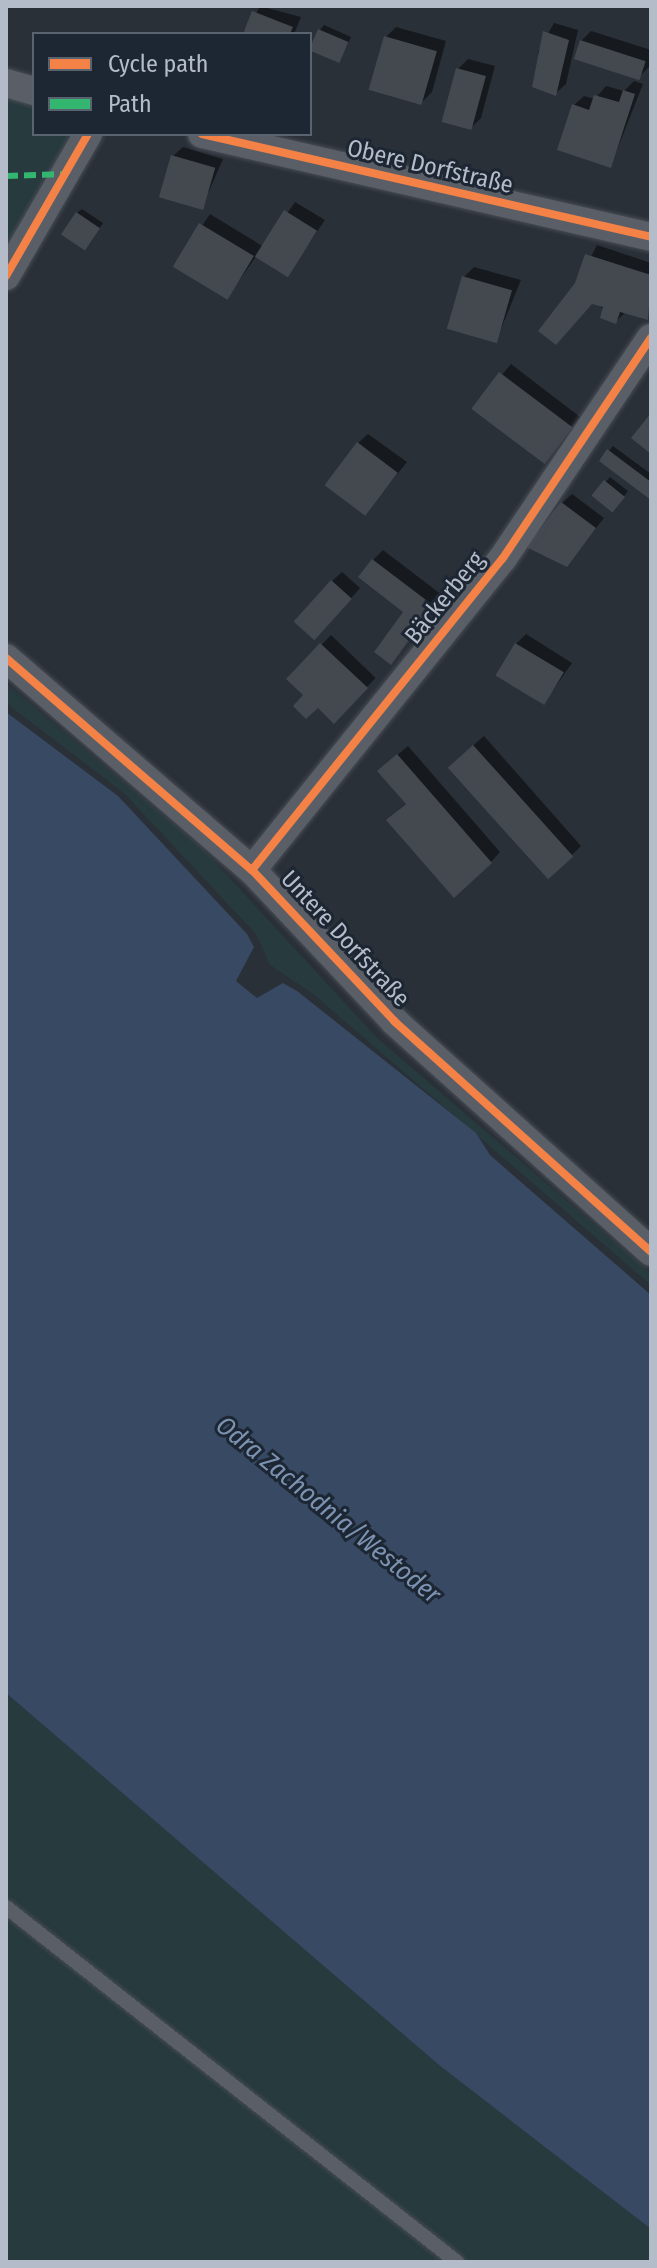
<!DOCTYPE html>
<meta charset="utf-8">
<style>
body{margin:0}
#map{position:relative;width:657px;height:2268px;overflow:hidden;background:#2a3038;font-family:"Fira Sans Condensed",sans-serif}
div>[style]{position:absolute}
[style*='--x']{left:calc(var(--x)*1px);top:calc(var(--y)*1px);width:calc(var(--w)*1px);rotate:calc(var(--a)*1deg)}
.green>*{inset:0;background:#273a3e}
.water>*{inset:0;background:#384963}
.shadow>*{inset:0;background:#0007;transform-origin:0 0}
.building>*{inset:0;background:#444950;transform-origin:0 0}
.roads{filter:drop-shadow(0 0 2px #484c53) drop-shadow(0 0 2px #484c53)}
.lane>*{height:14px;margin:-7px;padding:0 7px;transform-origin:7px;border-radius:7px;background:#5a5e66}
.street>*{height:28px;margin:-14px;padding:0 14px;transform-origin:14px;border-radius:14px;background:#5a5e66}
.quiet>*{height:6px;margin-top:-3px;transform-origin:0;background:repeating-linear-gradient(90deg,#33b770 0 12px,transparent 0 18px)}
.cycleway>*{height:8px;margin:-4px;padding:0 4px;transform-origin:4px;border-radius:4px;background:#f48246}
span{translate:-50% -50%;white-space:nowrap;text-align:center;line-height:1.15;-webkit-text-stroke:6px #1d2633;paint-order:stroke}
.street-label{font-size:24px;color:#b4bcc9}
.water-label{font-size:26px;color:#7c92b1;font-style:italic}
.frame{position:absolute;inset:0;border:8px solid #b4bcc9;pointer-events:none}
.legend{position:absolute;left:32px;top:32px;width:280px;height:104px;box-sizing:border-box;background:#1d2633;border:2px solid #59626f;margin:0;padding:10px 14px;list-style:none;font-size:24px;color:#b4bcc9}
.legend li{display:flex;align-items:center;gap:16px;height:40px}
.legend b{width:40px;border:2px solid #59626f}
</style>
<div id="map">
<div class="green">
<i style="clip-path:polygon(6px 93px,34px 101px,34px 134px,81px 134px,6px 261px)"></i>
<i style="clip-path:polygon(6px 683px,203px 849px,377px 1038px,651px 1273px,651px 1285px,312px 993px,270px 965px,256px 934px,124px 793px,6px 703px)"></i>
<i style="clip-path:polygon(6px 1693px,439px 2065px,651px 2229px,651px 2262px,6px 2262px)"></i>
</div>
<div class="water">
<i style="clip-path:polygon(6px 712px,118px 796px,247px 934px,254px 947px,236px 981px,242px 986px,257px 998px,283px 983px,297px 991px,476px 1133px,490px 1155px,651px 1295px,651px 2229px,439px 2065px,6px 1693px)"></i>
</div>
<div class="shadow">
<i style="clip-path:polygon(260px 6px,301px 17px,294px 34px,245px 34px)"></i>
<i style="clip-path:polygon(554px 23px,578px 30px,566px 84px,556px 93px,538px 52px)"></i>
<i style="clip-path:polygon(324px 25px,351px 37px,339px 61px,320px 30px)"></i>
<i style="clip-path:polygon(396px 27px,446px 41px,432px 92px,422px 102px,386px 37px)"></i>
<i style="clip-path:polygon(591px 31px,651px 50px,649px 67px,639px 77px,581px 41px)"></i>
<i style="clip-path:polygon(468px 59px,495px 66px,481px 118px,471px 128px,458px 69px)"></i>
<i style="clip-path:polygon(634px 81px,643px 84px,611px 165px,574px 105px,584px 96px,595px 99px,606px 86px,624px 91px)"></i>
<i style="clip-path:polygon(183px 147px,223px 159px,202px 207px,173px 156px)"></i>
<i style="clip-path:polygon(295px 202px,325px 220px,288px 274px,257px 255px,227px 298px,175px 266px,210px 214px,264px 247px)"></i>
<i style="clip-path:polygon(82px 209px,103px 223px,90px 243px,77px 213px)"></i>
<i style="clip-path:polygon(597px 245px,651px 263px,647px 318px,626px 312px,616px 321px,577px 284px)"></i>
<i style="clip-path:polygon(474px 267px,521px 280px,496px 341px,464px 277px)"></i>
<i style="clip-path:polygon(511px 364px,580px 417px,553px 451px,474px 408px)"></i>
<i style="clip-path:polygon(368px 434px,407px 462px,366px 513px,358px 443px)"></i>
<i style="clip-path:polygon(613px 446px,651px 474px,651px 497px,609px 451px)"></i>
<i style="clip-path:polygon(610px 477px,628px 491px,617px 505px,594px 495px)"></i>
<i style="clip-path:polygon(572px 494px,604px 518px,567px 565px,562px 503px)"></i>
<i style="clip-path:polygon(383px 550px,442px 595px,400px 652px,406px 612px,373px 560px)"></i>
<i style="clip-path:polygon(342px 572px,360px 588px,325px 628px,332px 581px)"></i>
<i style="clip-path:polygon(526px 634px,572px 663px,544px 703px,516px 644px)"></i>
<i style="left:331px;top:635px;width:62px;height:61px;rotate:44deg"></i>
<i style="clip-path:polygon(484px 736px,581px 846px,571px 856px,460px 757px)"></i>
<i style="clip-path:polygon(408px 746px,500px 852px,491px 862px,398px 810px,407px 803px,390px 761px)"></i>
</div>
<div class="building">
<i style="clip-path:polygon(252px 11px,293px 27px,290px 34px,243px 34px)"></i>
<i style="left:318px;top:29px;width:33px;height:23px;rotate:23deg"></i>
<i style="clip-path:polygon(543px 31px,569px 40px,556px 96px,532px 87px)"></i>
<i style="left:384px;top:36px;width:55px;height:56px;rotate:16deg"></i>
<i style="left:580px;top:40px;width:69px;height:20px;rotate:18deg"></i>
<i style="left:456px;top:68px;width:31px;height:56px;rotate:15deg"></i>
<i style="clip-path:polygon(623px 90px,635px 94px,611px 168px,557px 150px,572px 104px,589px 110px,594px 95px,619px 102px)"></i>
<i style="left:171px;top:155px;width:46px;height:44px;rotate:16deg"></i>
<i style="left:284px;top:210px;width:39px;height:55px;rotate:32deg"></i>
<i style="left:76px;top:212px;width:29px;height:27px;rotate:34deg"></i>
<i style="left:199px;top:223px;width:64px;height:51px;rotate:31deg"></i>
<i style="clip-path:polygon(585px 254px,651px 275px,648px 320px,620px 312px,616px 324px,600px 318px,603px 307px,592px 304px,556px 345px,538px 331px,575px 283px)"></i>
<i style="left:462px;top:276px;width:52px;height:55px;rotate:16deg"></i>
<i style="left:499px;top:372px;width:92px;height:46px;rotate:37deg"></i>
<i style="clip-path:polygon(651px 413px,651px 454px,631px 438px)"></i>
<i style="left:357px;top:442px;width:51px;height:54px;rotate:37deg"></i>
<i style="clip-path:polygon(607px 449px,651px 482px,651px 500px,599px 461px)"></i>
<i style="left:604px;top:480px;width:27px;height:20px;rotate:39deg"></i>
<i style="clip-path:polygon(561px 502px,596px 528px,567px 567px,526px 547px)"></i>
<i style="clip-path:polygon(372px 559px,434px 606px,391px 665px,374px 652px,403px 612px,358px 577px)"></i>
<i style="left:331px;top:580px;width:28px;height:56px;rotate:42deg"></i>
<i style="clip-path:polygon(320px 643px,368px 688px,334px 724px,318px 708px,306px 719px,293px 706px,303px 695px,286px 679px)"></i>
<i style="left:515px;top:643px;width:57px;height:38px;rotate:31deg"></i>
<i style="left:473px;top:745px;width:150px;height:34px;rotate:48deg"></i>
<i style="clip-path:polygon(397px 754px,492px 863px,454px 898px,386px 820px,406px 804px,377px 771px)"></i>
</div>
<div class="roads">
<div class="lane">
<i style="--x:6;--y:1907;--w:574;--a:38.21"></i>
</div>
<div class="street">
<i style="--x:6;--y:83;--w:29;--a:16"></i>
<i style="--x:202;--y:134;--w:461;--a:12.9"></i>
<i style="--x:6;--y:276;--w:164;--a:-60"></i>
<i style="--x:6;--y:658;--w:325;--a:40.8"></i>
<i style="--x:252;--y:870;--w:209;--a:46.7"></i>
<i style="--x:395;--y:1022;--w:344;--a:41.9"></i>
<i style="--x:252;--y:870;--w:400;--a:-51.2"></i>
<i style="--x:503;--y:558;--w:265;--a:-56.1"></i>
</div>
</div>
<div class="quiet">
<i style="--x:6;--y:176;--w:60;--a:-1.9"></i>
</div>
<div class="cycleway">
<i style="--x:202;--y:134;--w:461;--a:12.9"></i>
<i style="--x:6;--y:276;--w:164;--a:-60"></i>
<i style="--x:6;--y:658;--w:325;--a:40.8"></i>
<i style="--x:252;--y:870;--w:209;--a:46.7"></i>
<i style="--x:395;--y:1022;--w:344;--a:41.9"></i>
<i style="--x:252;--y:870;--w:400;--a:-51.2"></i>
<i style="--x:503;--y:558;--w:265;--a:-56.1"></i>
</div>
<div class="street-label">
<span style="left:430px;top:167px;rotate:13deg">Obere Dorfstraße</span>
<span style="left:445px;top:598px;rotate:-51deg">Bäckerberg</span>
<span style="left:345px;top:939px;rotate:47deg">Untere Dorfstraße</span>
</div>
<div class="water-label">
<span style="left:328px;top:1510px;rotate:39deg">Odra Zachodnia/Westoder</span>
</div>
<div class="frame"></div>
<ul class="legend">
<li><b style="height:10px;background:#f48246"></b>Cycle path</li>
<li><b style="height:10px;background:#33b770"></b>Path</li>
</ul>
</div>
